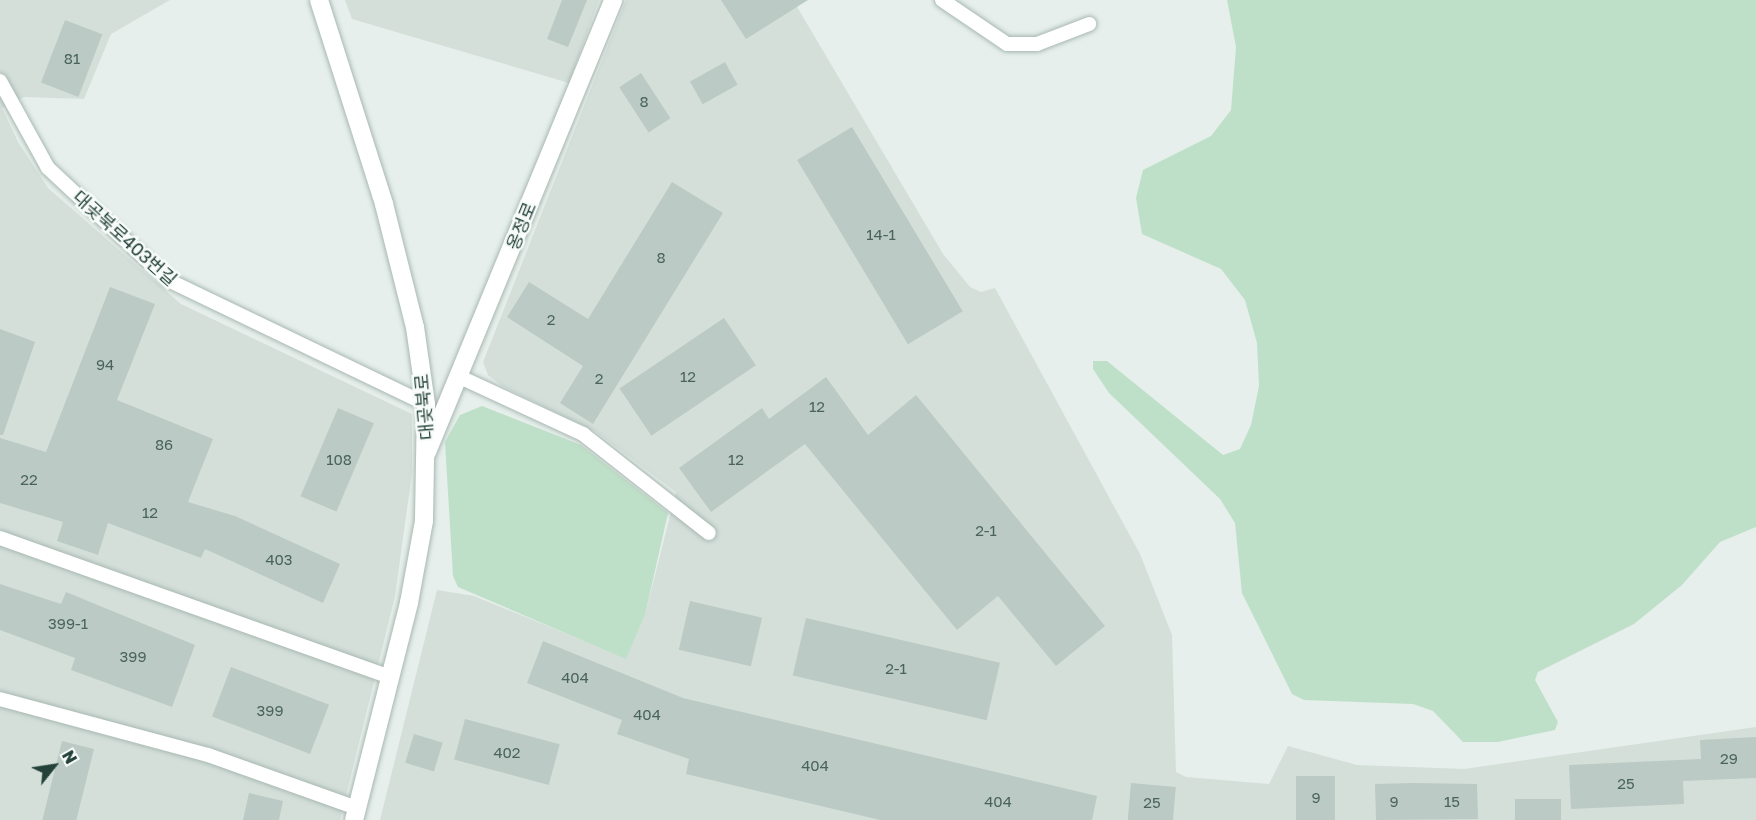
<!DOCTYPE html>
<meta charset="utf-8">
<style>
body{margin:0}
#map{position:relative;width:1756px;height:820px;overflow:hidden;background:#e6efeb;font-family:"Golos Text","Noto Sans KR",sans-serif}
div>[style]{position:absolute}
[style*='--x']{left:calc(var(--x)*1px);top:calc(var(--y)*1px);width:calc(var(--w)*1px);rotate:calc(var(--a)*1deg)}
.built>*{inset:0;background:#d4dfda}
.green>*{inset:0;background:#bfe0c8}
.building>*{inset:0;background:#bbcac4;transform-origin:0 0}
.roads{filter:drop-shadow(0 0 2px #a8b8b2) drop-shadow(0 0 2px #a8b8b2)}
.service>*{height:14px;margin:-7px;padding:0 7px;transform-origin:7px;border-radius:7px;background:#fff}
.minor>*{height:18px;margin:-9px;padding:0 9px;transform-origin:9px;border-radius:9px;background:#fff}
.tertiary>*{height:18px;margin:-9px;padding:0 9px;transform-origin:9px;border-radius:9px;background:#fff}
span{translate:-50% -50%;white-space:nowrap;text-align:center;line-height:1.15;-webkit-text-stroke:5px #f7fbf9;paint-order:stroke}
.number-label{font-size:15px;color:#4a645c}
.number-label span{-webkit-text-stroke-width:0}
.street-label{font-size:18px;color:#24423a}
.north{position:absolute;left:24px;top:736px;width:60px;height:60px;-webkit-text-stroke:4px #f7fbf9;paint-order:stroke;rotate:60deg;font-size:16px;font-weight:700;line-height:24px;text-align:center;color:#24423a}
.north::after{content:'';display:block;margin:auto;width:21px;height:27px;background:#24423a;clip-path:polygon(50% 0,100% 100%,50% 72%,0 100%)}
</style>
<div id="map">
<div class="built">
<i style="clip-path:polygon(0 0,170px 0,111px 34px,84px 99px,24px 97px,2px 108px,18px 142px,48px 188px,181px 304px,412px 414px,412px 473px,395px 596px,340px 820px,0 820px)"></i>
<i style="clip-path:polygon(345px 0,599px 0,569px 83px,352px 19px)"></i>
<i style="clip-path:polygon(626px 0,793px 0,943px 254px,970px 287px,981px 292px,995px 288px,1140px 554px,1172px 635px,1176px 772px,1186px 777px,1269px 784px,1288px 746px,1357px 765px,1464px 769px,1756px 727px,1756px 820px,380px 820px,437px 590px,474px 596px,626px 658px,645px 615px,676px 492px,596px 432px,502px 386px,488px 375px,483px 362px)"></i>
</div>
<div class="green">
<i style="clip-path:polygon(1227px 0,1756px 0,1756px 527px,1720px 542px,1682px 585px,1634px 624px,1538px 672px,1535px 680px,1558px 722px,1555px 730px,1498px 742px,1463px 742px,1433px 711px,1413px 704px,1304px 700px,1292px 694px,1242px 593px,1235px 523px,1220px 499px,1109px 393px,1093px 369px,1093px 361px,1107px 361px,1223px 455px,1240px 449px,1251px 425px,1259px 386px,1257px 343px,1245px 300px,1221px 269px,1142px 234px,1136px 198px,1143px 170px,1211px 136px,1231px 110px,1236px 47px)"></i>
<i style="clip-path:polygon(482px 406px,581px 445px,668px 513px,645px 615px,626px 659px,458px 587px,453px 576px,445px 442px,460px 415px)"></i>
</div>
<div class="building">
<i style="clip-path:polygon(562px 0,587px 0,568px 47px,547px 39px)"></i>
<i style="clip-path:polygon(721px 0,808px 0,746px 39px)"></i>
<i style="left:65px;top:20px;width:40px;height:67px;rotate:21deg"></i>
<i style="left:725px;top:62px;width:26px;height:40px;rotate:61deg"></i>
<i style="left:641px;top:73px;width:54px;height:26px;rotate:57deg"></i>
<i style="left:852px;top:127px;width:215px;height:64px;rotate:59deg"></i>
<i style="clip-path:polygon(672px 182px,723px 213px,593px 424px,560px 403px,583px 366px,507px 317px,529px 282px,588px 319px)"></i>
<i style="clip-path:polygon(110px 287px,155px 304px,117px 400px,213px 439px,188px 502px,235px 516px,340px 564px,323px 603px,205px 549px,201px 558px,108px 523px,98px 555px,57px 541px,63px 522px,0 503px,0 438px,46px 452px)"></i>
<i style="left:724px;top:318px;width:57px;height:126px;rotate:56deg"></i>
<i style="clip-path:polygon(0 329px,35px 342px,3px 435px,0 435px)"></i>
<i style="clip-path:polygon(826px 377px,868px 435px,916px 395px,1105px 626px,1056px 666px,998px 596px,957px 630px,805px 444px,711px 512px,679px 468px,762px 408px,769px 419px)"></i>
<i style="left:338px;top:408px;width:39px;height:96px;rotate:23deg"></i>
<i style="clip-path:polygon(0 584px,61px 604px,66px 592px,195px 645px,172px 707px,71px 670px,75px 658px,0 630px)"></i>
<i style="left:690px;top:601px;width:74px;height:50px;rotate:13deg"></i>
<i style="left:806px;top:618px;width:199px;height:59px;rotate:13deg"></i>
<i style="clip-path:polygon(543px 641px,683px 698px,1097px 796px,1092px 820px,880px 820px,686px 774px,689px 759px,617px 734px,622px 720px,527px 683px)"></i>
<i style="left:231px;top:667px;width:105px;height:53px;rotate:21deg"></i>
<i style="left:465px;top:719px;width:98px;height:42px;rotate:15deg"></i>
<i style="left:414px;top:734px;width:30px;height:30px;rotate:17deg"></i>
<i style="clip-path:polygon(1756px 737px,1756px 778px,1683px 781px,1684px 804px,1571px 809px,1569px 765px,1701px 759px,1700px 740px)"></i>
<i style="left:62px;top:741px;width:33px;height:82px;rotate:14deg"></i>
<i style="left:1296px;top:776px;width:39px;height:44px"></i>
<i style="left:1131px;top:783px;width:45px;height:37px;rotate:5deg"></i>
<i style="clip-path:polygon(1413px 783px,1477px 784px,1478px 819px,1376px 820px,1375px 784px)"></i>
<i style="clip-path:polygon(249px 793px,283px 801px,279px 820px,243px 820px)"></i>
<i style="left:1561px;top:799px;width:21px;height:46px;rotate:90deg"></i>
</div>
<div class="roads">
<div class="service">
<i style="--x:942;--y:0;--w:78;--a:34.1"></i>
<i style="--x:1007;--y:44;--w:30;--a:0"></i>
<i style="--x:1037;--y:44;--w:56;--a:-21"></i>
<i style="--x:0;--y:81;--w:99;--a:61.1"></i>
<i style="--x:48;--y:168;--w:164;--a:43"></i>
<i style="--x:168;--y:280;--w:286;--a:25.7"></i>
<i style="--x:460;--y:377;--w:136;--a:24.9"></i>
<i style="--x:583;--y:434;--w:160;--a:38.2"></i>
<i style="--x:0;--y:538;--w:415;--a:19.6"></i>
<i style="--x:0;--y:699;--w:215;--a:15.1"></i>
<i style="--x:208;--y:755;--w:158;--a:19.6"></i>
</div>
<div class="minor">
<i style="--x:427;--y:452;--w:489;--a:-67.6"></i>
</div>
<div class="tertiary">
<i style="--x:319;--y:0;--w:214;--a:72.3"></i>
<i style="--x:384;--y:204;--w:127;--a:75.9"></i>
<i style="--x:415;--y:327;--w:78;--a:81.9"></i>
<i style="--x:426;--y:404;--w:117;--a:91"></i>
<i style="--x:424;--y:521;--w:83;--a:100.4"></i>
<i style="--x:409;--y:603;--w:224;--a:104.2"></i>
</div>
</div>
<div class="number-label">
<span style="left:72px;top:59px">81</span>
<span style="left:644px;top:102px">8</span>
<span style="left:881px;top:235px">14-1</span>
<span style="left:661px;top:258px">8</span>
<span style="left:551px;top:320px">2</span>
<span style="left:105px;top:365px">94</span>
<span style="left:688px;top:377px">12</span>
<span style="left:599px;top:379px">2</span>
<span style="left:817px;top:407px">12</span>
<span style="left:164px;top:445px">86</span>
<span style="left:339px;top:460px">108</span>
<span style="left:736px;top:460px">12</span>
<span style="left:29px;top:480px">22</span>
<span style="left:150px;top:513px">12</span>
<span style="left:986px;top:531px">2-1</span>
<span style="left:279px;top:560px">403</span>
<span style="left:68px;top:624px">399-1</span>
<span style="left:133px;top:657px">399</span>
<span style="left:896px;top:669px">2-1</span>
<span style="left:575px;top:678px">404</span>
<span style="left:270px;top:711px">399</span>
<span style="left:647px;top:715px">404</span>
<span style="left:507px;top:753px">402</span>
<span style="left:1729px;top:759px">29</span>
<span style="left:815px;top:766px">404</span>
<span style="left:1626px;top:784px">25</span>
<span style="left:1316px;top:798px">9</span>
<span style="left:998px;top:802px">404</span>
<span style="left:1394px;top:802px">9</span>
<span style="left:1452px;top:802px">15</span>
<span style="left:1152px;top:803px">25</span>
</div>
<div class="street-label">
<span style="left:521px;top:226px;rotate:-68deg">옹정로</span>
<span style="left:125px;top:238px;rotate:42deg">대곶북로403번길</span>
<span style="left:424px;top:407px;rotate:-95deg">대곶북로</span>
</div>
<div class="north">N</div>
</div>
